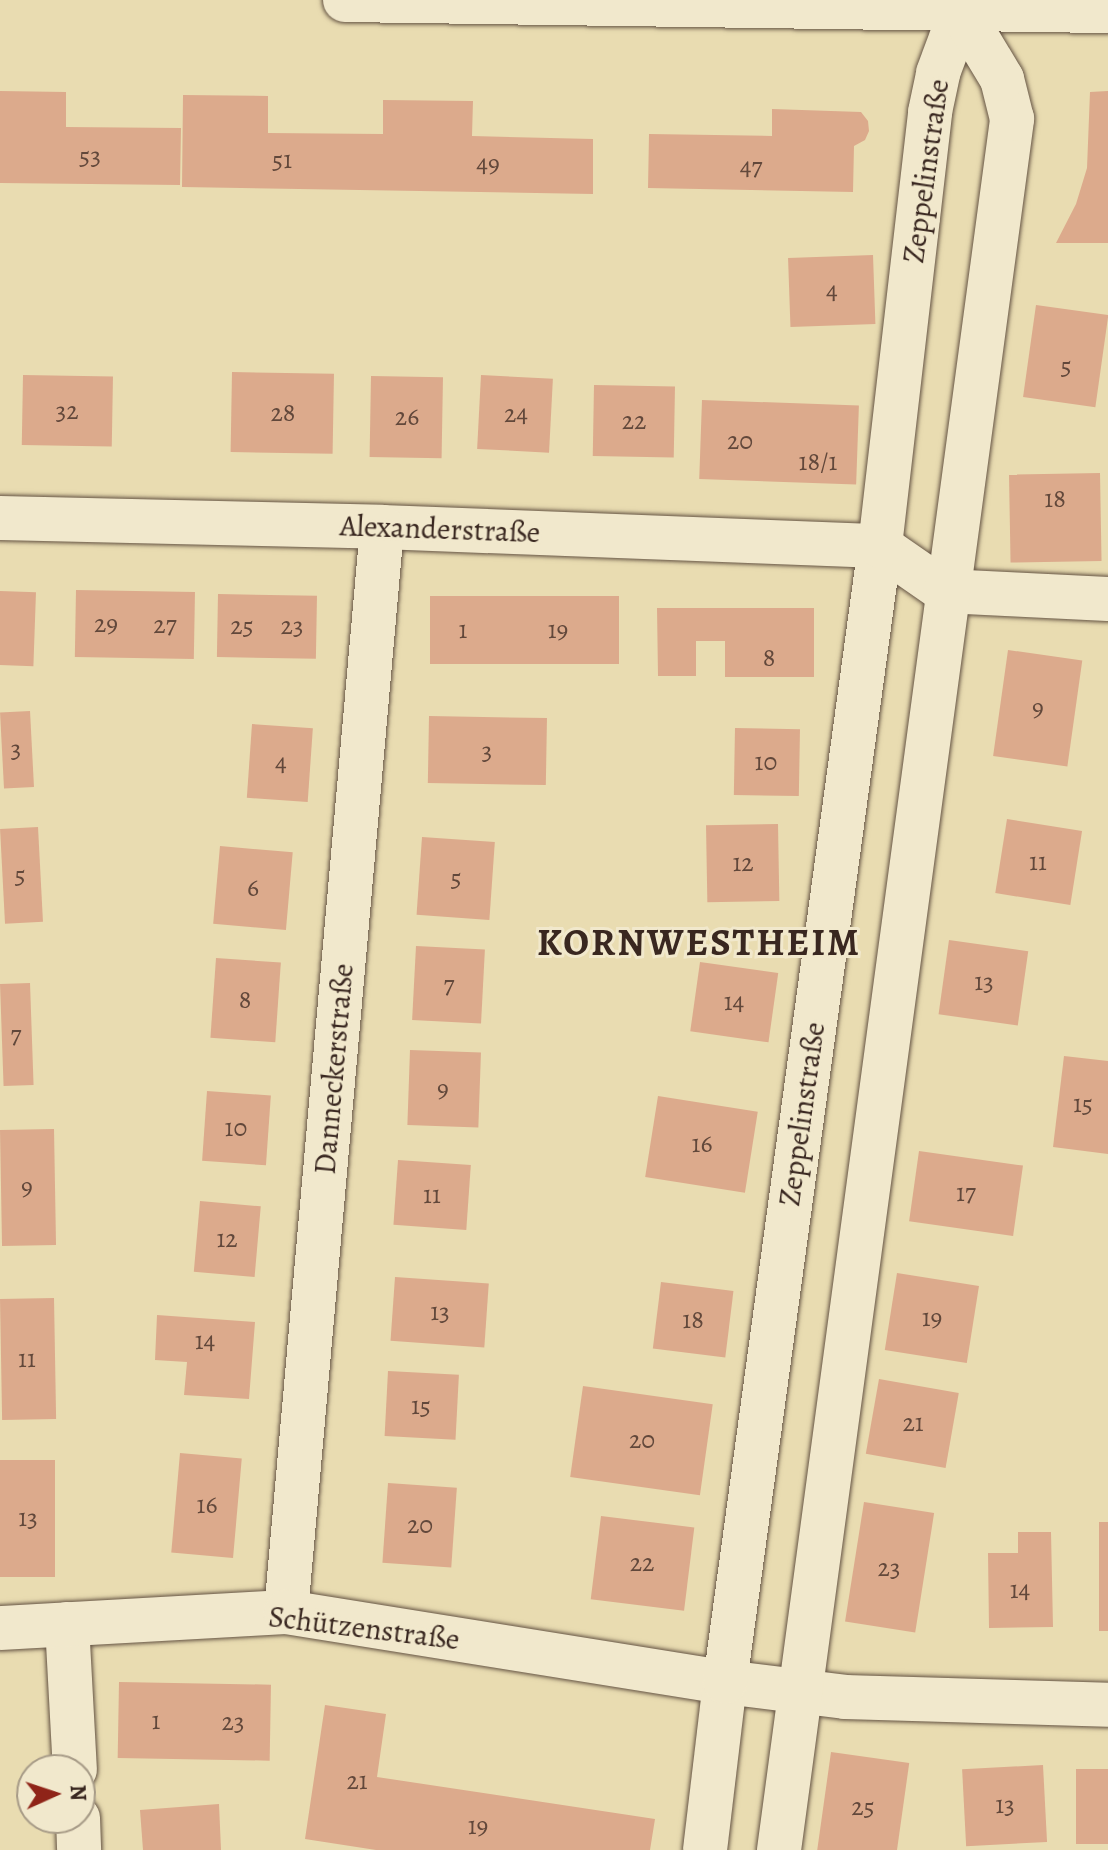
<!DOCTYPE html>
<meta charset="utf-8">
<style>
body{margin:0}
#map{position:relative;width:1108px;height:1850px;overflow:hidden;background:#e9dcb1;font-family:Alegreya,serif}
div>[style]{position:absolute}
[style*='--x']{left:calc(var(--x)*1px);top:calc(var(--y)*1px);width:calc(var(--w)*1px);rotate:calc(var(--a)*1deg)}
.building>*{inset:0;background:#dcaa8c;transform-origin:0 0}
.roads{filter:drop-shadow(0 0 2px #655444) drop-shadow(0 0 2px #655444)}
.minor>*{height:44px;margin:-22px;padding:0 22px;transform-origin:22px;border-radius:22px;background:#f1e8cc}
.tertiary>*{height:44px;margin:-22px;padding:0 22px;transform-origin:22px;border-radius:22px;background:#f1e8cc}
.secondary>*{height:44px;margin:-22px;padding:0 22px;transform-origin:22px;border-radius:22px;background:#f1e8cc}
span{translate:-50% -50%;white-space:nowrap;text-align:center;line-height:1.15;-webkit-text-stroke:6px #f1e8cc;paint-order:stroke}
.number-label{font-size:26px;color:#62483b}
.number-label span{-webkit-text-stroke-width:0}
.street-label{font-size:30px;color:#392720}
.district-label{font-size:38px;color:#392720;font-weight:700;letter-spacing:2px}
.north{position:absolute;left:16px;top:1754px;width:80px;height:80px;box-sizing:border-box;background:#f1e8cc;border:2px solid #a79b87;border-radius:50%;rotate:87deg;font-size:22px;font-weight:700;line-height:32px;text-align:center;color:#392720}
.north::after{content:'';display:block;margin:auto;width:28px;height:36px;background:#8f2418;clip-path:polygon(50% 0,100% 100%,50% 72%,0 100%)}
</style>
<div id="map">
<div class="building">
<i style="clip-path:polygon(0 91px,66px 92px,66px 127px,181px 128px,180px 185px,0 183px)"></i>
<i style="clip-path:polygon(1108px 91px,1108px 243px,1056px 243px,1076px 204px,1087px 168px,1090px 92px)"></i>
<i style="clip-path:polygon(183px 95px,268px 96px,268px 133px,383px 134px,383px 100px,473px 101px,472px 136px,593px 139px,593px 194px,182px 187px)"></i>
<i style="clip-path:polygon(772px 109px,861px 112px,868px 121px,869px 131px,865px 140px,854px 146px,853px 192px,648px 188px,649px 134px,772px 136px)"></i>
<i style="left:873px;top:255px;width:69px;height:85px;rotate:88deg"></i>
<i style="left:1036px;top:305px;width:73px;height:93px;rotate:8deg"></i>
<i style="left:232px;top:372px;width:102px;height:80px;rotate:1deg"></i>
<i style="left:23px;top:375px;width:90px;height:70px;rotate:1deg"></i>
<i style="left:481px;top:375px;width:72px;height:74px;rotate:3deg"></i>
<i style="left:371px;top:376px;width:72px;height:81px;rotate:1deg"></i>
<i style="left:594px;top:385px;width:81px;height:71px;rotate:1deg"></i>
<i style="left:702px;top:400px;width:157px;height:79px;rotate:2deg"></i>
<i style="left:1100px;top:473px;width:88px;height:91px;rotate:89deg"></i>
<i style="left:76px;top:590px;width:119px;height:67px;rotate:1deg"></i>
<i style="left:0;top:591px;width:36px;height:74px;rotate:2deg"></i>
<i style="left:218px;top:594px;width:99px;height:63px;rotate:1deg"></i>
<i style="left:430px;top:596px;width:189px;height:68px"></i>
<i style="clip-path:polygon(657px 608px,814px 608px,814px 677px,725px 677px,725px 641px,696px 641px,696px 676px,658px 676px)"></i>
<i style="left:1008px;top:650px;width:75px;height:107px;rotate:8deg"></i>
<i style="left:30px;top:711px;width:76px;height:30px;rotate:87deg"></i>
<i style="left:429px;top:716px;width:118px;height:67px;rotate:1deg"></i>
<i style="left:252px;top:724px;width:61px;height:74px;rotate:4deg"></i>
<i style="left:735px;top:728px;width:65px;height:67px;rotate:1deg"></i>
<i style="left:1007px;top:819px;width:76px;height:75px;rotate:9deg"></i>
<i style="left:778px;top:824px;width:77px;height:72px;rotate:89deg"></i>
<i style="left:38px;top:827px;width:95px;height:38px;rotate:87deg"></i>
<i style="left:422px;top:837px;width:73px;height:78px;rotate:4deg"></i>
<i style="left:220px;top:846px;width:73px;height:78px;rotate:5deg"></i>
<i style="left:949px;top:940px;width:80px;height:75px;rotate:8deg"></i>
<i style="left:416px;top:946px;width:69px;height:74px;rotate:3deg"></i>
<i style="left:216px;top:958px;width:65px;height:80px;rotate:4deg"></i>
<i style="left:700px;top:962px;width:79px;height:70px;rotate:8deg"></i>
<i style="left:30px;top:983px;width:102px;height:30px;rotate:88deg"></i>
<i style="left:410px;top:1050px;width:71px;height:75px;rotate:2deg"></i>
<i style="clip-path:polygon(1064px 1056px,1108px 1061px,1108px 1154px,1053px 1147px)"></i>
<i style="left:207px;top:1091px;width:64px;height:70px;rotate:4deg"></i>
<i style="left:658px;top:1096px;width:101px;height:82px;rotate:9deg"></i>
<i style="left:54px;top:1129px;width:116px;height:54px;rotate:89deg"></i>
<i style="left:919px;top:1151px;width:105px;height:71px;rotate:8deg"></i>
<i style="left:398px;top:1160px;width:73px;height:65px;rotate:4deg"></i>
<i style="left:200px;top:1201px;width:61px;height:71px;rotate:5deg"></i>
<i style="left:897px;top:1273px;width:83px;height:78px;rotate:9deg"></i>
<i style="left:395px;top:1277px;width:94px;height:64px;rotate:4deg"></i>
<i style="left:661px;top:1282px;width:73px;height:67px;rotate:7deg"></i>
<i style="left:54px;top:1298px;width:121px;height:54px;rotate:89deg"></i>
<i style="clip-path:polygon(157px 1315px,255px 1322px,249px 1399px,184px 1395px,187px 1362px,155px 1360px)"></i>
<i style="left:388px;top:1371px;width:71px;height:65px;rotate:3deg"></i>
<i style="left:879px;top:1379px;width:81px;height:76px;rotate:10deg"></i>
<i style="left:583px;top:1386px;width:131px;height:92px;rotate:8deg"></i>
<i style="left:180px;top:1453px;width:62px;height:100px;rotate:5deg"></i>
<i style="left:0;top:1460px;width:55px;height:117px"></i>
<i style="left:388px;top:1483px;width:69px;height:80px;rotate:4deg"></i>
<i style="left:864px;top:1502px;width:71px;height:121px;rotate:9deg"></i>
<i style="left:601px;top:1516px;width:94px;height:84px;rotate:7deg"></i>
<i style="left:1099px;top:1522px;width:9px;height:109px"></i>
<i style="clip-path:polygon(1018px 1532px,1051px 1532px,1053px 1627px,989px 1628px,988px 1553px,1018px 1553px)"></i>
<i style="left:119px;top:1682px;width:152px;height:76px;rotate:1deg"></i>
<i style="clip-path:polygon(325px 1705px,386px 1714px,377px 1777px,655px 1819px,650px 1850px,376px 1850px,305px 1839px)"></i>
<i style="left:831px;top:1752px;width:79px;height:99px;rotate:8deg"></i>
<i style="left:1043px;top:1765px;width:77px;height:81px;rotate:87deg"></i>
<i style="left:1076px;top:1769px;width:32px;height:75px"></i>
<i style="clip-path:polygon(219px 1804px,221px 1850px,143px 1850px,140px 1810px)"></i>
</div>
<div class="roads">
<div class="minor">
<i style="--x:0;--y:518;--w:382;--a:1.3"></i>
<i style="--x:382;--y:527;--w:498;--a:2.2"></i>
<i style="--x:880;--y:546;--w:79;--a:34.7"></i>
<i style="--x:945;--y:591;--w:163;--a:2.8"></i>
<i style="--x:286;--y:1612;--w:1089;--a:-84.94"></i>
<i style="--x:67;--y:1624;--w:146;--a:86.9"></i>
<i style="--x:0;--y:1628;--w:286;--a:-3.2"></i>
<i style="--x:286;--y:1612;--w:445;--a:9.1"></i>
<i style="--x:725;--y:1682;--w:121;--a:7.1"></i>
<i style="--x:845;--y:1697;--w:263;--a:1.7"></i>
<i style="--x:78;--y:1818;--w:32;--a:88"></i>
</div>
<div class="tertiary">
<i style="--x:705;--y:1850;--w:169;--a:-83.2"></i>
<i style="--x:725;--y:1682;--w:1147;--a:-82.23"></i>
<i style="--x:880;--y:546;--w:437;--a:-83.4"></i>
<i style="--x:930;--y:112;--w:40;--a:-78"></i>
<i style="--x:938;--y:73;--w:66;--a:-69.6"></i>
<i style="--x:779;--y:1850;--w:1747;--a:-82.33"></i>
<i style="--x:1012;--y:119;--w:41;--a:-104"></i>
<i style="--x:1002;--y:79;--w:79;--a:-121.1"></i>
</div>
<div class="secondary">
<i style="--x:345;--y:0;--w:763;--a:0.83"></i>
</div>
</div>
<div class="number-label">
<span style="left:90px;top:156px">53</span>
<span style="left:282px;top:160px">51</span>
<span style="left:488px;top:164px">49</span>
<span style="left:751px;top:167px">47</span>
<span style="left:832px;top:291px">4</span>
<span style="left:1066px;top:366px">5</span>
<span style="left:67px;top:411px">32</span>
<span style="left:283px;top:413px">28</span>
<span style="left:516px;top:414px">24</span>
<span style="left:407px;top:417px">26</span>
<span style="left:634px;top:421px">22</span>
<span style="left:740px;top:441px">20</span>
<span style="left:818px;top:462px">18/1</span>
<span style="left:1055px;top:499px">18</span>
<span style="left:106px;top:624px">29</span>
<span style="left:165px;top:625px">27</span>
<span style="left:242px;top:626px">25</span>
<span style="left:292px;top:626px">23</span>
<span style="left:463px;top:630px">1</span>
<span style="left:558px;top:630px">19</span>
<span style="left:769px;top:658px">8</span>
<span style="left:1038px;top:708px">9</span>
<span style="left:16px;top:749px">3</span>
<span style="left:487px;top:751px">3</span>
<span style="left:766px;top:762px">10</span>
<span style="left:281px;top:763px">4</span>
<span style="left:1038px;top:862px">11</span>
<span style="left:743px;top:863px">12</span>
<span style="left:20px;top:875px">5</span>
<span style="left:456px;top:878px">5</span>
<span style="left:253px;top:888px">6</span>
<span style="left:984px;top:982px">13</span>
<span style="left:449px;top:985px">7</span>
<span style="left:245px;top:1000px">8</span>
<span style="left:734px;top:1002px">14</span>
<span style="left:16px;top:1035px">7</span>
<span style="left:443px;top:1089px">9</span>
<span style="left:1083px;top:1104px">15</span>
<span style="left:236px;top:1128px">10</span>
<span style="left:702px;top:1144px">16</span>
<span style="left:27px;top:1187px">9</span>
<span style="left:966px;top:1193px">17</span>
<span style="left:432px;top:1195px">11</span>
<span style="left:227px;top:1239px">12</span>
<span style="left:440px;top:1312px">13</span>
<span style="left:932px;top:1318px">19</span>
<span style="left:693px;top:1320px">18</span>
<span style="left:205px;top:1341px">14</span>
<span style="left:27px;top:1359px">11</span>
<span style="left:421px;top:1406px">15</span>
<span style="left:913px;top:1423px">21</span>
<span style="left:642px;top:1440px">20</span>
<span style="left:207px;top:1505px">16</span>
<span style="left:28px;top:1518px">13</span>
<span style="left:420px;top:1525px">20</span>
<span style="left:642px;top:1563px">22</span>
<span style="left:889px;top:1568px">23</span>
<span style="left:1020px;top:1590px">14</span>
<span style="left:156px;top:1721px">1</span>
<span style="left:233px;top:1722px">23</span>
<span style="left:357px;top:1781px">21</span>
<span style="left:1005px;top:1805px">13</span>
<span style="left:863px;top:1807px">25</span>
<span style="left:478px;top:1826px">19</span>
</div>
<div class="street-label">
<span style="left:926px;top:171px;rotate:-82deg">Zeppelinstraße</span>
<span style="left:440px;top:529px;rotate:2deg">Alexanderstraße</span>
<span style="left:334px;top:1069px;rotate:-85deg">Danneckerstraße</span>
<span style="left:802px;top:1114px;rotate:-82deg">Zeppelinstraße</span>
<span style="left:364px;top:1628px;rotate:7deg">Schützenstraße</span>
</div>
<div class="district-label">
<span style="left:699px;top:943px">KORNWESTHEIM</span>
</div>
<div class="north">N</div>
</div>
